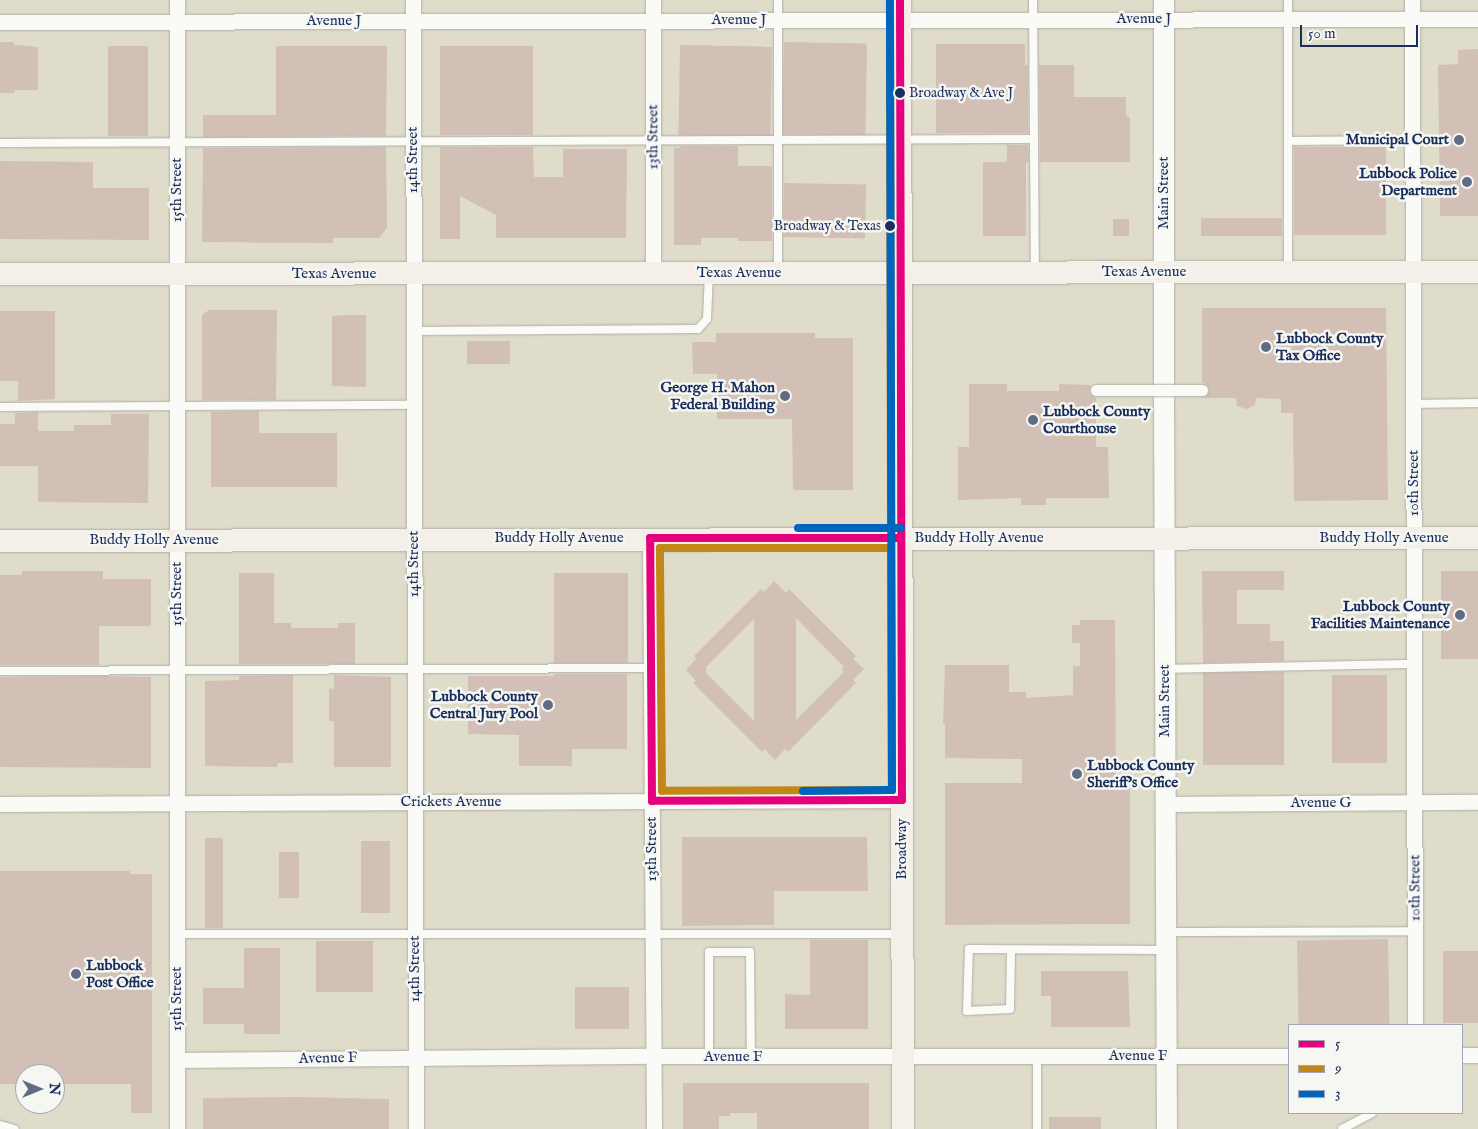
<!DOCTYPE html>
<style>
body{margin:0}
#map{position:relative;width:1478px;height:1129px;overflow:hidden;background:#e0dcca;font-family:"IM FELL English",serif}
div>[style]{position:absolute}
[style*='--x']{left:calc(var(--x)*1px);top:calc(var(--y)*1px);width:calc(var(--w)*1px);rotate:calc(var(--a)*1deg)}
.building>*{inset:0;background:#d2c0b6;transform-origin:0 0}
.roads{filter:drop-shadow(0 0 1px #afaea7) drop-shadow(0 0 1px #afaea7)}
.service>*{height:8px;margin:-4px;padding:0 4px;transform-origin:4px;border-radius:4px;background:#fafaf7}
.minor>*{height:15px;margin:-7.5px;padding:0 7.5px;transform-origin:7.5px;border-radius:7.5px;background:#fafaf7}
.tertiary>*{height:20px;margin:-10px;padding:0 10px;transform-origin:10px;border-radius:10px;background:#fafaf7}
.secondary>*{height:22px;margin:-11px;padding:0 11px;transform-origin:11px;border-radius:11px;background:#f4f0e9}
.bridges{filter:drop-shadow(0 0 1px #afaea7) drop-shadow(0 0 1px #afaea7)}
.pedestrian-bridge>*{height:11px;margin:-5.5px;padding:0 5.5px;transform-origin:5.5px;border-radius:5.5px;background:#fafaf7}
.bus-1>*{height:8px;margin:-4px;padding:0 4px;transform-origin:4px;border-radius:4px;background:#e5007d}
.bus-2>*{height:8px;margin:-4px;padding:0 4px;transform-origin:4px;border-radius:4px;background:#c08818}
.bus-3>*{height:8px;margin:-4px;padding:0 4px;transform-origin:4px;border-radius:4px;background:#0065bd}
.dots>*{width:14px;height:14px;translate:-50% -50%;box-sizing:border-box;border:2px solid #f6f6f2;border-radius:50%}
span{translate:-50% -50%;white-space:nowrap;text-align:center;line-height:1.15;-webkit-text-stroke:5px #f6f6f2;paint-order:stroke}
.bus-label{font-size:14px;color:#1b2f5e}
.left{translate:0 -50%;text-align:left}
.right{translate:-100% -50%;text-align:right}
.street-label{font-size:15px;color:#1b2f5e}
.poi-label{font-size:15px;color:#1b2f5e;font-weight:700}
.legend{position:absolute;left:1288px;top:1024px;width:175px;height:90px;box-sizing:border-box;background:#f6f6f2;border:1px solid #9ea6b7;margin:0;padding:6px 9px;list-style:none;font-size:15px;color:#1b2f5e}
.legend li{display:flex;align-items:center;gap:10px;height:25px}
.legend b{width:25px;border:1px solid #9ea6b7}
.north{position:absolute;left:15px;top:1064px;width:50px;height:50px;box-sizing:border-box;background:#f6f6f2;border:1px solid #9ea6b7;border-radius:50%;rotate:90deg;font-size:14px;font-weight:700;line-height:20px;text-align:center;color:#1b2f5e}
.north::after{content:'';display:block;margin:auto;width:18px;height:22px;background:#606c84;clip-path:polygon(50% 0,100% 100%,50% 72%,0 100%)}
.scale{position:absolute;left:1300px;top:25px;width:118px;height:22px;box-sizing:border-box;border:2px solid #1b2f5e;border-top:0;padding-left:6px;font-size:15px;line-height:18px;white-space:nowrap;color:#1b2f5e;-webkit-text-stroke:4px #f6f6f2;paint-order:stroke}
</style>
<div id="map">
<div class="building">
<i style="clip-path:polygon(0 42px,14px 42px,14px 45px,38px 47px,38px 90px,15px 90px,14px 93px,0 93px)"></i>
<i style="left:784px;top:42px;width:83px;height:92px;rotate:1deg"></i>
<i style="clip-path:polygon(936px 44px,1025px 44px,1025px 65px,1028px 65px,1028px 133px,936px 133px)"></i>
<i style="left:680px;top:45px;width:92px;height:90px;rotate:1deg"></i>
<i style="left:108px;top:46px;width:40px;height:90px"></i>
<i style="clip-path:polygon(276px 46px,387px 46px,386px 136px,203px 137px,203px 115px,276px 115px)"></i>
<i style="left:440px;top:46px;width:93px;height:89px"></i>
<i style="clip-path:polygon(1478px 49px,1478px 216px,1440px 216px,1438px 65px,1458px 64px,1458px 50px)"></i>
<i style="clip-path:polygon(1039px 65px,1074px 65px,1074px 97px,1126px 97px,1126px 115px,1130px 118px,1130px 162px,1040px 162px)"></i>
<i style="clip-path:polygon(1007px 145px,1028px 145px,1029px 162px,1026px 162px,1026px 236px,983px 236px,983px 162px,1007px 162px)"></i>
<i style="clip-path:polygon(680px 146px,738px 146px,738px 166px,772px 166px,772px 241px,738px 241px,738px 238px,701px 238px,701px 245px,674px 245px,674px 148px,680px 148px)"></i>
<i style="clip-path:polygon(386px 147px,387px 228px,379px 238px,333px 238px,333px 243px,202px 242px,203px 148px)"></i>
<i style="clip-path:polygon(440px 147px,533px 147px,534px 177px,563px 177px,563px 149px,627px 149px,626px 238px,496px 238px,496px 215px,460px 196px,460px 239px,440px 239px)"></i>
<i style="left:1294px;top:147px;width:92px;height:88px"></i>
<i style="clip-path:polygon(0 161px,93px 162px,93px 188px,149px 188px,149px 240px,0 239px)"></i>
<i style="left:784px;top:183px;width:82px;height:54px;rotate:1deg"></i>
<i style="left:1201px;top:218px;width:81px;height:18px"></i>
<i style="left:1113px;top:219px;width:16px;height:17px"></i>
<i style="clip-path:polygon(1202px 308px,1386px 308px,1388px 500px,1294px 501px,1293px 413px,1281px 413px,1281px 399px,1256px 398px,1255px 405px,1247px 409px,1237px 406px,1236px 398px,1202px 398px,1206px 396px,1209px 390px,1208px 386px,1202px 382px)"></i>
<i style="clip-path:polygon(209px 310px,277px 310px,276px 400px,202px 400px,202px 315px)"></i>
<i style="clip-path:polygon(0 311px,55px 311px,55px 399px,18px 401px,18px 381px,0 381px)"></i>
<i style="clip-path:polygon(345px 315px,366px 315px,366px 387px,332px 386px,332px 316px)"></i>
<i style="clip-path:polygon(716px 333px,815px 333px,815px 338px,853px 338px,853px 490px,793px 490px,792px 419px,717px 419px,717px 374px,693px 374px,692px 342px,716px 342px)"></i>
<i style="left:467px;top:341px;width:43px;height:23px"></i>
<i style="clip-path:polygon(969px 384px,1007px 384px,1007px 391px,1059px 391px,1059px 384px,1091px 385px,1089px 393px,1096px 398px,1096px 447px,1108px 447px,1109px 498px,1046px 498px,1046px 505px,1021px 505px,1021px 498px,958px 500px,958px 447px,969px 447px)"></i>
<i style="clip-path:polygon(259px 411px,259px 433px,337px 433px,337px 487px,211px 487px,211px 412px)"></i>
<i style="clip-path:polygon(38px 412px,38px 431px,74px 431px,74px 425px,111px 425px,111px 414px,149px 414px,148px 503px,38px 502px,38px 466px,0 466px,0 424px,15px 424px,15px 414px,18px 413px)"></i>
<i style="clip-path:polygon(22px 571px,103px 571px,103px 579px,151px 579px,151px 626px,99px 626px,99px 665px,0 665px,0 575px,22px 575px)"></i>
<i style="clip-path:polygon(1202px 571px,1284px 571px,1284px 590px,1237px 590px,1237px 624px,1270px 624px,1270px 641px,1284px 641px,1284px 661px,1203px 663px)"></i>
<i style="left:1441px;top:571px;width:37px;height:88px"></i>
<i style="clip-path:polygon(239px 573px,274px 573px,274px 623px,291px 623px,291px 628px,338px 628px,338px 623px,355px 623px,355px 664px,239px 664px)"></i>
<i style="left:554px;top:573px;width:74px;height:90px"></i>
<i style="clip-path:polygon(evenodd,774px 581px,786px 593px,789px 589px,856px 656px,853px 659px,864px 669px,853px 680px,856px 683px,788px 752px,785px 749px,775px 760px,764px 749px,762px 752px,693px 683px,696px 681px,686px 670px,696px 659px,694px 656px,761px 589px,764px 592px,774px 581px,796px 618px,844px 667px,842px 670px,844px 672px,796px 720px,796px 618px,774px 581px,754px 619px,754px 721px,705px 672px,707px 670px,705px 668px,754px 619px)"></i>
<i style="clip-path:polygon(1080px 620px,1115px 620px,1116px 783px,1130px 783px,1130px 924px,945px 925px,945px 783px,1022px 783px,1022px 759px,945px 758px,945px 724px,943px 724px,945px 665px,1009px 665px,1009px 692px,1026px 692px,1026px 698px,1073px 695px,1073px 666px,1080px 666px,1080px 643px,1072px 643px,1072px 625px,1080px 625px)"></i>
<i style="left:1284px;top:672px;width:93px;height:81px;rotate:90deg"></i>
<i style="clip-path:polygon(554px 674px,627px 674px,627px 749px,572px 749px,572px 766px,519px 766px,519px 735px,468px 734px,468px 676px,554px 676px)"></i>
<i style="clip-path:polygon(293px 675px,293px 763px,277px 763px,277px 767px,205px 766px,205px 681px,239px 680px,239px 676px)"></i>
<i style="clip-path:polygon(334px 675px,391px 677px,391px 767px,334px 767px,334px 721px,329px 721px,329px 688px,334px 689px)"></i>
<i style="left:1332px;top:675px;width:55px;height:88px"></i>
<i style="clip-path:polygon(99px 676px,151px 677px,151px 768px,0 767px,0 677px)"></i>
<i style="clip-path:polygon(682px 837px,867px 837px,868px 891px,774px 891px,774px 925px,682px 926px)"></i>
<i style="left:205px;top:838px;width:18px;height:90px"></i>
<i style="left:361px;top:841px;width:29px;height:72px"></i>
<i style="left:279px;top:852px;width:20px;height:46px"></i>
<i style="clip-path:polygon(0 871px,130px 871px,130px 874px,152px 874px,152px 1113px,131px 1113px,131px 1084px,55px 1084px,55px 1074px,25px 1074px,25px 1084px,0 1084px)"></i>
<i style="left:1388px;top:939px;width:86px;height:91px;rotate:89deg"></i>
<i style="clip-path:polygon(810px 940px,868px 940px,868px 1029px,785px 1029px,785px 994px,810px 995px)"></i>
<i style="left:316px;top:941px;width:57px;height:51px"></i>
<i style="clip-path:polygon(244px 948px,280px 948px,280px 1034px,244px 1034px,244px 1024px,203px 1024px,203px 988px,244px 988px)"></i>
<i style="left:1443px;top:951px;width:35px;height:72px"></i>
<i style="clip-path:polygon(1041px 971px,1128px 971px,1130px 1027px,1051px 1027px,1051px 996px,1041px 996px)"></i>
<i style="left:575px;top:987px;width:54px;height:42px"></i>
<i style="clip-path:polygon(683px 1083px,869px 1083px,869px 1129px,757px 1129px,757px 1113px,730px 1113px,730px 1116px,719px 1116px,719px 1129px,683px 1129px)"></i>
<i style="clip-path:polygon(297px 1097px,389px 1099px,389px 1129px,203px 1129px,203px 1098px)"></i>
<i style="left:1049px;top:1117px;width:52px;height:12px"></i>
</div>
<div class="roads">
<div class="service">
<i style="--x:778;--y:0;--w:271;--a:90"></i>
<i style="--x:1033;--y:0;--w:270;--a:89.6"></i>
<i style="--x:1288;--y:0;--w:270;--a:90"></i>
<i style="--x:1288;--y:141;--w:124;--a:-0.5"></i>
<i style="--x:0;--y:143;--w:1034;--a:-0.22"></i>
<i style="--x:414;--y:331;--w:284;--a:-0.4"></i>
<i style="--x:698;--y:329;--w:13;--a:-48"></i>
<i style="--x:707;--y:319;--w:45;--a:-87.5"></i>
<i style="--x:1413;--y:404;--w:65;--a:-0.9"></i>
<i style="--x:0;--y:407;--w:414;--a:-0.3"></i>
<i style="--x:1166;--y:669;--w:248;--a:-1.2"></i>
<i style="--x:0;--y:671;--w:651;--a:-0.26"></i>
<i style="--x:1167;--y:932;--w:248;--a:-0.2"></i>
<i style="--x:177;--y:934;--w:723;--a:0"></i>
<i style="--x:1011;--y:951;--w:58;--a:91"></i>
<i style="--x:1010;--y:1009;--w:43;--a:177.3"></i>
<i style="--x:967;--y:1011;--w:62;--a:-88.2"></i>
<i style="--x:969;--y:949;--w:197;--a:0.3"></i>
<i style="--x:1037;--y:1056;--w:73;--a:90"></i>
<i style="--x:709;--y:1057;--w:105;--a:-90"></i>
<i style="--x:709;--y:952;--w:41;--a:0"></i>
<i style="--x:750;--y:952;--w:105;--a:89.5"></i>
<i style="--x:0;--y:1125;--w:15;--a:16"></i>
<i style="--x:1342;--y:1129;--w:34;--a:-28"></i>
</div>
<div class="minor">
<i style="--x:177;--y:0;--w:1129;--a:90"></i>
<i style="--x:413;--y:0;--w:1129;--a:89.85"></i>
<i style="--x:653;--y:0;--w:273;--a:90"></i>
<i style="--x:1412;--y:0;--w:1025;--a:89.83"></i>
<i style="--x:0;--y:22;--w:1478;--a:-0.12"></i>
<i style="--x:650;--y:538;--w:591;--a:89.61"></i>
<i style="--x:0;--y:804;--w:902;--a:-0.25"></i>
<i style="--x:1165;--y:804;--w:313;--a:-0.4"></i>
<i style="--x:1462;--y:1055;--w:16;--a:0"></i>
<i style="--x:177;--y:1060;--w:477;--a:-0.5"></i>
<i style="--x:654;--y:1056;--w:635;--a:0"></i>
</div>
<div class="tertiary">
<i style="--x:1164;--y:0;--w:386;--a:90"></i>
<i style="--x:1164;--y:393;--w:736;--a:89.77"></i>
</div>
<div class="secondary">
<i style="--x:900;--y:0;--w:1129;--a:89.85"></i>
<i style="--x:0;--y:274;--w:1478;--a:-0.08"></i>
<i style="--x:0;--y:541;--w:1478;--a:-0.12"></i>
</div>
</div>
<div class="bridges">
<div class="pedestrian-bridge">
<i style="--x:1096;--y:390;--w:106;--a:0"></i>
</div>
</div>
<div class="bus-1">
<i style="--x:900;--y:0;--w:800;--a:89.86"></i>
<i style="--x:902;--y:800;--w:250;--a:179.8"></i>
<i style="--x:652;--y:801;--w:263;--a:-90.4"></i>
<i style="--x:650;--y:538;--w:251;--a:0"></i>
</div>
<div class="bus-2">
<i style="--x:890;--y:0;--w:528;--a:89.89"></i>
<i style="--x:660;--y:548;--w:231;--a:0"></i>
<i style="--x:891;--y:548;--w:242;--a:89.8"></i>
<i style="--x:892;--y:790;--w:230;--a:179.8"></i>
<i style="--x:662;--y:791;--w:243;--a:-90.5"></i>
</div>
<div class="bus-3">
<i style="--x:798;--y:528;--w:103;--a:0"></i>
<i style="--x:803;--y:791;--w:89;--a:-0.6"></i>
<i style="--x:892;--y:790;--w:790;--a:-90.15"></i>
</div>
<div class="dots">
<i style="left:900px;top:93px;background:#1b2f5e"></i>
<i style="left:1459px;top:140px;background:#606c84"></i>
<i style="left:1467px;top:182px;background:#606c84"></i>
<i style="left:890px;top:226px;background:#1b2f5e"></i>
<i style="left:1266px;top:347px;background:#606c84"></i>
<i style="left:785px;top:396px;background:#606c84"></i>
<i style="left:1033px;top:420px;background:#606c84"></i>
<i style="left:1460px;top:615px;background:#606c84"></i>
<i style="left:548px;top:705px;background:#606c84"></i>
<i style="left:1077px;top:774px;background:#606c84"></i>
<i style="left:76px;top:974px;background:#606c84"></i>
</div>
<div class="bus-label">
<span class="left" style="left:909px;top:93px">Broadway &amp; Ave J</span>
<span class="right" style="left:881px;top:226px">Broadway &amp; Texas</span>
</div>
<div class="street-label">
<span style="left:1144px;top:19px">Avenue J</span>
<span style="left:739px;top:20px">Avenue J</span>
<span style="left:334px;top:21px">Avenue J</span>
<span style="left:653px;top:137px;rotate:-90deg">13th Street</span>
<span style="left:413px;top:160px;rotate:-90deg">14th Street</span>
<span style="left:177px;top:190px;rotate:-90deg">15th Street</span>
<span style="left:1164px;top:193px;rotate:-90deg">Main Street</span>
<span style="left:1144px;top:272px">Texas Avenue</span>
<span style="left:739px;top:273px">Texas Avenue</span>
<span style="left:334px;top:274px">Texas Avenue</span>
<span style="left:1414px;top:483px;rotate:-90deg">10th Street</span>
<span style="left:559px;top:538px">Buddy Holly Avenue</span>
<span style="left:979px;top:538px">Buddy Holly Avenue</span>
<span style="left:1384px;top:538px">Buddy Holly Avenue</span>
<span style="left:154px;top:540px">Buddy Holly Avenue</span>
<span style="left:414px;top:564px;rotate:-90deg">14th Street</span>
<span style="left:177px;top:594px;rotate:-90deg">15th Street</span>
<span style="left:1165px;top:701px;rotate:-90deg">Main Street</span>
<span style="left:451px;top:802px">Crickets Avenue</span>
<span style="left:1321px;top:803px">Avenue G</span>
<span style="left:652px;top:849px;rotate:-90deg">13th Street</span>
<span style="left:902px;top:849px;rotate:-90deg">Broadway</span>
<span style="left:1415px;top:888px;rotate:-90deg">10th Street</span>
<span style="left:415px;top:969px;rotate:-90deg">14th Street</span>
<span style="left:177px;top:999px;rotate:-90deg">15th Street</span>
<span style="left:1138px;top:1056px">Avenue F</span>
<span style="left:733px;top:1057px">Avenue F</span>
<span style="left:328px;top:1058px;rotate:-1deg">Avenue F</span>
</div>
<div class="poi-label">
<span class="right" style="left:1449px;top:140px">Municipal Court</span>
<span class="right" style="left:1457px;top:182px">Lubbock Police<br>Department</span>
<span class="left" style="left:1276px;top:347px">Lubbock County<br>Tax Office</span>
<span class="right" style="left:775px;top:396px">George H. Mahon<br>Federal Building</span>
<span class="left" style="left:1043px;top:420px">Lubbock County<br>Courthouse</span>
<span class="right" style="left:1450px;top:615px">Lubbock County<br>Facilities Maintenance</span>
<span class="right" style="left:538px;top:705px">Lubbock County<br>Central Jury Pool</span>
<span class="left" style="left:1087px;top:774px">Lubbock County<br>Sheriff's Office</span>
<span class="left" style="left:86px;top:974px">Lubbock<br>Post Office</span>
</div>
<ul class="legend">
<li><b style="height:6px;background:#e5007d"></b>5</li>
<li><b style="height:6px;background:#c08818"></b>9</li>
<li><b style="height:6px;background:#0065bd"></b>3</li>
</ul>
<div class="north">N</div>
<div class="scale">50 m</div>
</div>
